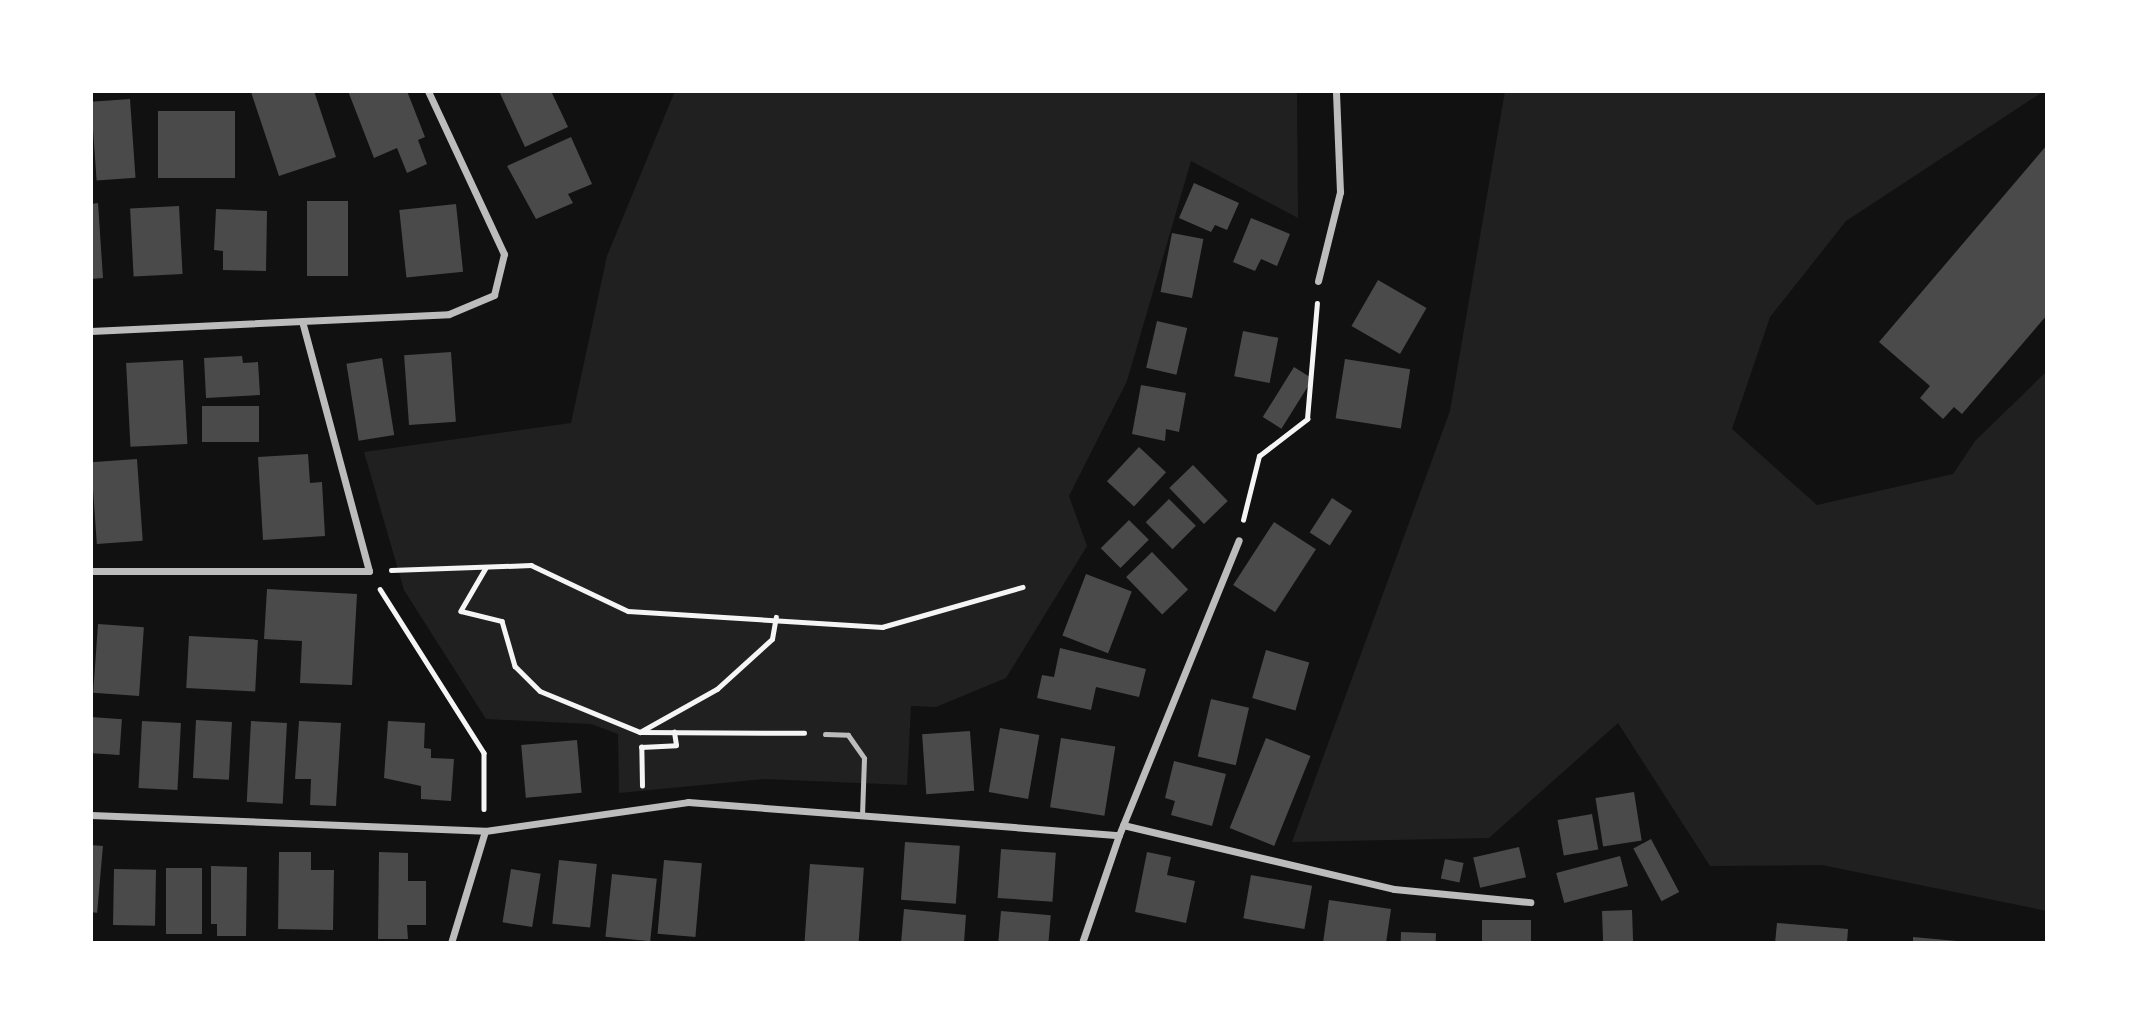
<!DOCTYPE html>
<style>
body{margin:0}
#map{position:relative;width:2138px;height:1034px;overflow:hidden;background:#111;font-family:"Asap Condensed",sans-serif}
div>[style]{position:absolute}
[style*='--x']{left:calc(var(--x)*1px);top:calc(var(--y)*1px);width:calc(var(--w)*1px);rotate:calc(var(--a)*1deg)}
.green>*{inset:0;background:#202020}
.building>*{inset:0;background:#4a4a4a;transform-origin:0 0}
.path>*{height:4.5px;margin:-2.25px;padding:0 2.25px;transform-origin:2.25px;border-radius:2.25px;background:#f5f5f5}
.service>*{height:5px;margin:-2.5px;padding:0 2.5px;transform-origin:2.5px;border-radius:2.5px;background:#bcbcbc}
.minor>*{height:7px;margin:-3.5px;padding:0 3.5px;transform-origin:3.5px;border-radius:3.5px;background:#bcbcbc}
span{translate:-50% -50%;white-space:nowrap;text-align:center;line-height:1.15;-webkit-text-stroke:5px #fff;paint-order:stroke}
.frame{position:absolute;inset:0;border:93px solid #fff;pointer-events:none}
</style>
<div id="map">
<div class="green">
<i style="clip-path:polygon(675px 91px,1297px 91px,1298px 218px,1191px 161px,1127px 381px,1069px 496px,1087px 546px,1006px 678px,936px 707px,911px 706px,907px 785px,764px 779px,619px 793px,618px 734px,591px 724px,486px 719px,404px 590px,364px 452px,571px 423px,607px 256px)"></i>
<i style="clip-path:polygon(1505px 91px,2044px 91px,1846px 221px,1770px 317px,1732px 429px,1817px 505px,1953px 474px,1975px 441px,2047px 371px,2047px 911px,1822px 865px,1710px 866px,1618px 723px,1489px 838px,1292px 842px,1450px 411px)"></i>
</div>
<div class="building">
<i style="clip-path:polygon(314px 91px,336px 157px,279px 176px,251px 92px)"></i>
<i style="clip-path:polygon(348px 91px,407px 91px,425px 137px,418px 140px,427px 164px,407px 173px,397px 148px,374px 158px)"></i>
<i style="clip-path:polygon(499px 91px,551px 91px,568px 127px,525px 147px)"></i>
<i style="left:130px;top:99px;width:79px;height:39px;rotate:86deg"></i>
<i style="left:158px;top:111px;width:77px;height:67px"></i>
<i style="clip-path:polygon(571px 137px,592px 184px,568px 194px,573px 203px,536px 219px,507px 166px)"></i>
<i style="clip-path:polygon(2047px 145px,2047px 315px,1962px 414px,1954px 407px,1943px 419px,1920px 398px,1930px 386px,1879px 342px)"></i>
<i style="clip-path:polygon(1194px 183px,1239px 203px,1227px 230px,1215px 225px,1211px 232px,1179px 218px)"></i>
<i style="left:307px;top:201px;width:41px;height:75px"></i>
<i style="clip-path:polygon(98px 203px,103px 278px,91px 279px,91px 204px)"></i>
<i style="left:456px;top:204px;width:68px;height:57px;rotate:84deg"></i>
<i style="left:179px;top:206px;width:68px;height:49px;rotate:87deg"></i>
<i style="clip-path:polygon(216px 209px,267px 211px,266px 271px,223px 270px,223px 251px,214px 250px)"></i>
<i style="clip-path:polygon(1251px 218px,1290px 234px,1277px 266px,1261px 259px,1255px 271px,1233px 262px)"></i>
<i style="left:1172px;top:233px;width:32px;height:60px;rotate:11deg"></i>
<i style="left:1378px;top:280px;width:56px;height:53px;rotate:30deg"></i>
<i style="left:1157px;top:321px;width:31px;height:48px;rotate:13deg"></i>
<i style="left:1243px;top:331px;width:36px;height:46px;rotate:11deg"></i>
<i style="left:451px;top:352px;width:70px;height:47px;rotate:86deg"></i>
<i style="clip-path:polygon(242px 356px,243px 363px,258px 362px,260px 395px,206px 398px,204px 358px)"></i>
<i style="left:382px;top:358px;width:78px;height:36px;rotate:81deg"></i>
<i style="left:1345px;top:359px;width:66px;height:60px;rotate:9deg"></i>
<i style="left:183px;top:360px;width:84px;height:57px;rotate:87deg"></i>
<i style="left:1294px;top:367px;width:22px;height:59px;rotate:32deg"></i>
<i style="clip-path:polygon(1141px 385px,1186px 393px,1179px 432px,1166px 429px,1165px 441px,1132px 434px)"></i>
<i style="left:202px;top:406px;width:57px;height:36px"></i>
<i style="left:1139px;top:447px;width:37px;height:47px;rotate:43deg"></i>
<i style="clip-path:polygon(308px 454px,310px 483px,322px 482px,325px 536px,263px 540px,258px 457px)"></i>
<i style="left:137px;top:459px;width:82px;height:46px;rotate:86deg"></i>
<i style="left:1193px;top:465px;width:50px;height:33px;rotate:46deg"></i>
<i style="left:1332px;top:498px;width:24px;height:41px;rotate:33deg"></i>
<i style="left:1169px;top:499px;width:38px;height:33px;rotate:45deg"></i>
<i style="left:1129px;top:520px;width:28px;height:40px;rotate:45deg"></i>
<i style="left:1274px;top:522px;width:50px;height:75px;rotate:33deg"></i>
<i style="left:1152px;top:552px;width:52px;height:36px;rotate:46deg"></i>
<i style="left:1086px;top:574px;width:49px;height:66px;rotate:21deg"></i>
<i style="clip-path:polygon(267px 589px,357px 594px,352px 685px,300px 683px,302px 641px,264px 639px)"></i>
<i style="left:98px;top:624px;width:46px;height:69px;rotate:4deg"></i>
<i style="left:189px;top:636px;width:69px;height:52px;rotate:3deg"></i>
<i style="clip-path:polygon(1060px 648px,1146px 669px,1139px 697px,1096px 687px,1091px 710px,1037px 698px,1042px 675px,1054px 677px)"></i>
<i style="left:1266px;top:650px;width:45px;height:50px;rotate:16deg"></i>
<i style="left:1211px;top:699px;width:39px;height:59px;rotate:13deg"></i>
<i style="left:91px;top:717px;width:31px;height:36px;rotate:4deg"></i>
<i style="left:196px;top:720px;width:36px;height:58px;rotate:3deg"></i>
<i style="left:142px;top:721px;width:39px;height:67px;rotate:3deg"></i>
<i style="left:251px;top:721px;width:36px;height:81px;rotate:3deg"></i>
<i style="clip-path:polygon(299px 721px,341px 723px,336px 806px,310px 805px,311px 779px,295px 779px)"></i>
<i style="clip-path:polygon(388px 721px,425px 723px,424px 748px,431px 749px,431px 758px,454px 759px,451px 801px,421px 799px,421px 786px,384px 778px)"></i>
<i style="left:1000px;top:728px;width:40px;height:65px;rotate:10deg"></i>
<i style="left:970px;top:731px;width:60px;height:48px;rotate:86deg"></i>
<i style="left:1061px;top:738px;width:55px;height:70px;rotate:9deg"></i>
<i style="left:1266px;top:738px;width:48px;height:97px;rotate:22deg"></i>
<i style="left:577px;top:740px;width:53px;height:56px;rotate:85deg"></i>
<i style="clip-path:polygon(1174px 761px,1226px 774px,1212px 826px,1171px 815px,1175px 801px,1165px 798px)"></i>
<i style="left:1634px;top:792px;width:49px;height:39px;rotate:81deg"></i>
<i style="left:1592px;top:814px;width:36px;height:35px;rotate:80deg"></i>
<i style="left:1651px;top:839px;width:60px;height:20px;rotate:62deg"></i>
<i style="left:905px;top:842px;width:55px;height:58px;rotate:4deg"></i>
<i style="left:91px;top:845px;width:12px;height:67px;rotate:5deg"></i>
<i style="left:1519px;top:847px;width:31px;height:47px;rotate:77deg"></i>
<i style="left:1001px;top:849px;width:55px;height:49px;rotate:4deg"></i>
<i style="clip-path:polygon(279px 852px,311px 852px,311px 870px,334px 870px,333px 930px,278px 929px)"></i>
<i style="clip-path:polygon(379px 852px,408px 853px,408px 881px,426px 881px,426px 925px,407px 925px,408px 939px,378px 939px)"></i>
<i style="clip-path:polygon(1147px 852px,1171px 857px,1167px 875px,1195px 881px,1186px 923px,1135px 912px)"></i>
<i style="left:1620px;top:856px;width:31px;height:66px;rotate:75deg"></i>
<i style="left:1445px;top:859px;width:19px;height:20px;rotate:12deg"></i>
<i style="left:559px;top:860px;width:38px;height:64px;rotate:6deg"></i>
<i style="left:664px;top:860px;width:38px;height:74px;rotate:5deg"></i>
<i style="left:810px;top:864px;width:54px;height:79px;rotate:4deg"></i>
<i style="clip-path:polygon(211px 866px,247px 867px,246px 936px,217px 936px,217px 924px,211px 924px)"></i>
<i style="left:166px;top:868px;width:36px;height:66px"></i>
<i style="left:114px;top:869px;width:42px;height:56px;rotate:1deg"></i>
<i style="left:511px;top:869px;width:30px;height:54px;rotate:9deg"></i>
<i style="left:612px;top:874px;width:45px;height:63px;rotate:6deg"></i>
<i style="left:1251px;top:875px;width:62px;height:44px;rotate:10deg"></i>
<i style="clip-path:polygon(1329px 900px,1391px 909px,1386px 943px,1323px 943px)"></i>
<i style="clip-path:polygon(904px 909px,966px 915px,964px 943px,901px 943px)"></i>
<i style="left:1632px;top:910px;width:33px;height:30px;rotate:88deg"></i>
<i style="left:1001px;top:911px;width:50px;height:32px;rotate:5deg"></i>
<i style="left:1531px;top:920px;width:23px;height:49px;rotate:90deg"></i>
<i style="clip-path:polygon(1777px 923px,1848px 929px,1847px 943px,1775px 943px)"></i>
<i style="left:1401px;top:932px;width:35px;height:11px;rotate:2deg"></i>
<i style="clip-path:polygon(1913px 937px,1957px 941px,1957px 943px,1913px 943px)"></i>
</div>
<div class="path">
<i style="--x:1243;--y:520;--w:66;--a:-76"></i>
<i style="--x:1259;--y:456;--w:61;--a:-37.6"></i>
<i style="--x:1307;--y:419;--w:116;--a:-85.1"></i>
<i style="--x:486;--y:568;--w:50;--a:120.2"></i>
<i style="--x:461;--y:611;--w:42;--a:13.7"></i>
<i style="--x:502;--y:621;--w:47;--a:73.9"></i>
<i style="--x:515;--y:666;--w:35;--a:45"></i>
<i style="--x:540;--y:691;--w:108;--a:22.3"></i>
<i style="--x:640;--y:732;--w:164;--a:0.3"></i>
<i style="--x:391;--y:570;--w:140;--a:-2"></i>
<i style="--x:531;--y:565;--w:107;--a:25.4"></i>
<i style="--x:628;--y:611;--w:255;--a:3.6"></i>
<i style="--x:882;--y:627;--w:146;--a:-15.9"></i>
<i style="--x:380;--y:589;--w:194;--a:57.6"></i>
<i style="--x:484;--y:753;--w:56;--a:90"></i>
<i style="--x:640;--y:732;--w:88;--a:-29.2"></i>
<i style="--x:717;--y:689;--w:74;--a:-42.3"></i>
<i style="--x:772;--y:639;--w:22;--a:-80"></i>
<i style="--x:642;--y:786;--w:39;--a:-91"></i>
<i style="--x:641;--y:747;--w:35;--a:-3"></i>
<i style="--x:676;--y:745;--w:13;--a:-99"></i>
</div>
<div class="service">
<i style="--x:825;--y:734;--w:23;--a:2"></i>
<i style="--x:848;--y:735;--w:28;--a:55"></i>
<i style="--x:864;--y:758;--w:57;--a:92"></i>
</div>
<div class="minor">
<i style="--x:1318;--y:281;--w:92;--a:-76.1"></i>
<i style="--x:1340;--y:192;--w:101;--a:-92.3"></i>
<i style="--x:91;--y:331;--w:358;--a:-2.7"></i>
<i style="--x:449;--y:314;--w:49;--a:-22.9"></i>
<i style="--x:494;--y:295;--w:42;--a:-76.3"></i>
<i style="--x:504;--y:254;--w:180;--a:-115"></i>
<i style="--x:91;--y:571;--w:278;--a:0"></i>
<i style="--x:369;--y:571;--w:256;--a:-105"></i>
<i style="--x:91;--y:815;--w:394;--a:2.3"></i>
<i style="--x:485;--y:831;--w:205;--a:-8.1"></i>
<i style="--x:688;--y:802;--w:432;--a:4.4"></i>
<i style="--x:1123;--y:825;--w:278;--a:13.3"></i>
<i style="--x:1394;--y:889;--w:137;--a:5.5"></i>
<i style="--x:451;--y:943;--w:117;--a:-73.1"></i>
<i style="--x:1082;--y:943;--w:114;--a:-71.1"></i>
<i style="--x:1119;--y:835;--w:318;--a:-67.9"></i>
</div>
<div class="frame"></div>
</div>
